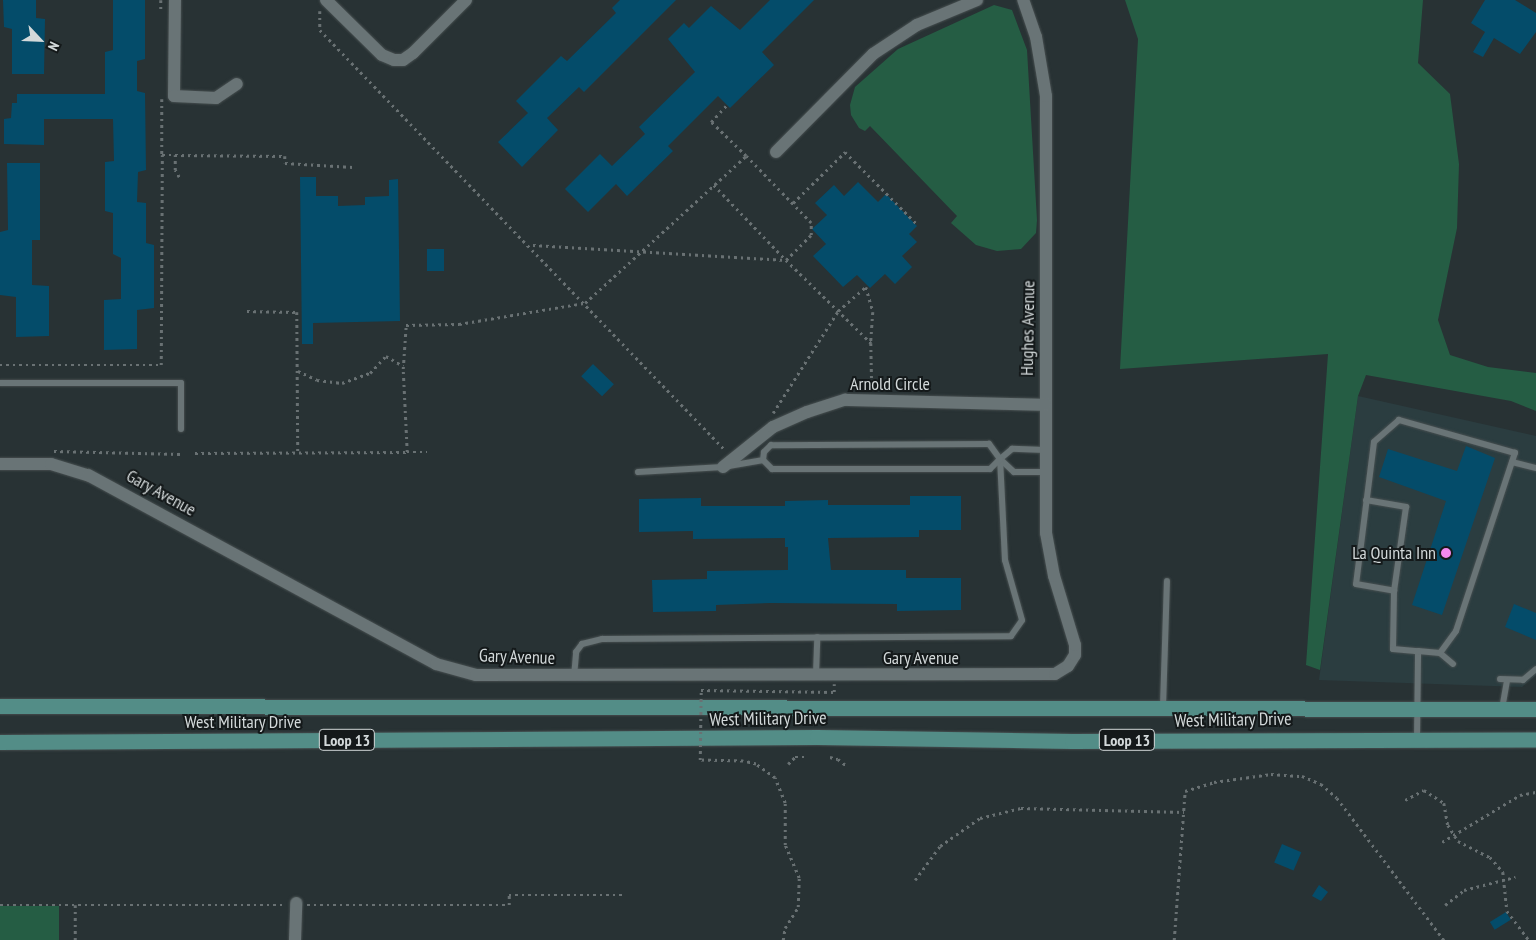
<!DOCTYPE html>
<style>
body{margin:0}
#map{position:relative;width:1536px;height:940px;overflow:hidden;background:#283234;font-family:"PT Sans Narrow",sans-serif}
div>[style]{position:absolute}
[style*='--x']{left:calc(var(--x)*1px);top:calc(var(--y)*1px);width:calc(var(--w)*1px);rotate:calc(var(--a)*1deg)}
.built>*{inset:0;background:#2b3d40}
.green>*{inset:0;background:#255d44;transform-origin:0 0}
.building>*{inset:0;background:#044c6a;transform-origin:0 0}
.path>*{height:2.5px;margin-top:-1.25px;transform-origin:0;background:repeating-linear-gradient(90deg,#697173 0 2.5px,transparent 0 6.5px)}
.roads{filter:drop-shadow(0 0 1px #474f50) drop-shadow(0 0 1px #474f50)}
.lane>*{height:6px;margin:-3px;padding:0 3px;transform-origin:3px;border-radius:3px;background:#697476}
.street>*{height:12px;margin:-6px;padding:0 6px;transform-origin:6px;border-radius:6px;background:#697476}
.primary>*{height:15px;margin:-7.5px;padding:0 7.5px;transform-origin:7.5px;border-radius:7.5px;background:#538d87}
.path-bridge>*{height:2.5px;margin-top:-1.25px;transform-origin:0;background:repeating-linear-gradient(90deg,#697173 0 2.5px,transparent 0 6.5px)}
.dots>*{width:14px;height:14px;translate:-50% -50%;box-sizing:border-box;border:2px solid #14191a;border-radius:50%}
span{translate:-50% -50%;white-space:nowrap;text-align:center;line-height:1.15;-webkit-text-stroke:4px #14191a;paint-order:stroke}
.shield-label span{padding:1px 4px;background:#14191a;border:1px solid;border-radius:4px;-webkit-text-stroke-width:0}
.shield-label{font-size:16px;color:#d3d9da;font-weight:700}
.street-label{font-size:18px;color:#d3d9da}
.poi-label{font-size:18px;color:#d3d9da}
.right{translate:-100% -50%;text-align:right}
.north{position:absolute;left:15px;top:15px;width:50px;height:50px;-webkit-text-stroke:4px #14191a;paint-order:stroke;rotate:115deg;font-size:14px;font-weight:700;line-height:20px;text-align:center;color:#d3d9da}
.north::after{content:'';display:block;margin:auto;width:18px;height:22px;background:#d3d9da;clip-path:polygon(50% 0,100% 100%,50% 72%,0 100%)}
</style>
<div id="map">
<div class="built">
<i style="clip-path:polygon(1358px 396px,1536px 436px,1536px 675px,1522px 687px,1319px 680px)"></i>
</div>
<div class="green">
<i style="clip-path:polygon(1125px 0,1423px 0,1418px 63px,1450px 94px,1459px 164px,1457px 228px,1438px 320px,1450px 355px,1488px 367px,1536px 373px,1536px 411px,1511px 401px,1366px 375px,1358px 396px,1320px 670px,1306px 665px,1328px 354px,1120px 369px,1138px 39px)"></i>
<i style="clip-path:polygon(994px 5px,1012px 10px,1027px 50px,1037px 220px,1036px 233px,1021px 249px,997px 251px,976px 245px,951px 223px,957px 216px,870px 126px,865px 131px,859px 128px,851px 115px,850px 105px,855px 87px,898px 49px)"></i>
<i style="left:0;top:906px;width:59px;height:34px"></i>
</div>
<div class="building">
<i style="clip-path:polygon(3px 0,36px 0,36px 18px,45px 19px,44px 74px,12px 74px,12px 29px,4px 27px)"></i>
<i style="clip-path:polygon(113px 0,145px 0,145px 59px,137px 61px,137px 91px,145px 93px,146px 170px,138px 172px,137px 202px,146px 203px,146px 243px,154px 245px,154px 308px,137px 310px,137px 349px,104px 350px,104px 300px,121px 299px,121px 258px,113px 254px,113px 213px,105px 211px,105px 162px,114px 161px,113px 119px,44px 119px,44px 145px,4px 144px,4px 119px,11px 118px,12px 103px,17px 103px,17px 94px,105px 94px,105px 52px,113px 50px)"></i>
<i style="clip-path:polygon(620px 0,676px 0,584px 92px,579px 87px,547px 118px,558px 130px,522px 167px,498px 142px,528px 113px,516px 101px,561px 56px,567px 61px,616px 13px,612px 8px)"></i>
<i style="clip-path:polygon(770px 0,814px 0,762px 52px,774px 65px,730px 108px,718px 96px,668px 146px,673px 151px,627px 196px,616px 184px,588px 212px,565px 189px,600px 154px,612px 166px,645px 134px,639px 127px,695px 72px,668px 39px,684px 23px,689px 28px,711px 6px,740px 30px)"></i>
<i style="clip-path:polygon(1485px 0,1515px 0,1536px 13px,1536px 32px,1520px 54px,1494px 38px,1483px 57px,1473px 52px,1485px 32px,1471px 23px)"></i>
<i style="clip-path:polygon(7px 163px,40px 163px,40px 240px,32px 240px,32px 285px,49px 286px,49px 336px,16px 337px,16px 297px,0 295px,0 232px,8px 230px)"></i>
<i style="clip-path:polygon(300px 177px,316px 177px,316px 196px,338px 196px,338px 206px,365px 205px,365px 197px,389px 196px,389px 180px,398px 179px,400px 321px,313px 323px,313px 344px,302px 344px)"></i>
<i style="clip-path:polygon(858px 182px,878px 202px,886px 194px,917px 226px,909px 234px,917px 242px,902px 256px,912px 267px,895px 284px,885px 274px,870px 288px,857px 275px,843px 287px,813px 256px,826px 244px,812px 229px,827px 215px,815px 203px,834px 185px,844px 196px)"></i>
<i style="left:427px;top:249px;width:17px;height:22px"></i>
<i style="left:593px;top:364px;width:29px;height:17px;rotate:44deg"></i>
<i style="clip-path:polygon(1466px 446px,1495px 458px,1442px 615px,1412px 605px,1446px 501px,1379px 477px,1388px 449px,1457px 471px)"></i>
<i style="clip-path:polygon(910px 496px,961px 496px,961px 530px,919px 530px,919px 537px,828px 538px,831px 570px,906px 570px,906px 578px,961px 578px,961px 610px,897px 611px,897px 604px,771px 603px,716px 605px,716px 611px,653px 612px,652px 580px,707px 579px,707px 571px,788px 570px,788px 547px,785px 547px,785px 538px,693px 539px,693px 531px,639px 532px,639px 499px,701px 498px,701px 506px,785px 506px,785px 501px,828px 500px,828px 505px,910px 505px)"></i>
<i style="clip-path:polygon(1514px 604px,1536px 613px,1536px 640px,1505px 627px)"></i>
<i style="left:1282px;top:844px;width:21px;height:20px;rotate:23deg"></i>
<i style="clip-path:polygon(1319px 885px,1328px 892px,1321px 901px,1312px 896px)"></i>
<i style="left:1506px;top:912px;width:9px;height:19px;rotate:58deg"></i>
</div>
<div class="path">
<i style="--x:161;--y:0;--w:11;--a:90"></i>
<i style="--x:320;--y:11;--w:19;--a:90"></i>
<i style="--x:320;--y:30;--w:583;--a:46.04"></i>
<i style="--x:162;--y:99;--w:56;--a:90"></i>
<i style="--x:162;--y:155;--w:13;--a:0"></i>
<i style="--x:179;--y:177;--w:8;--a:-120"></i>
<i style="--x:175;--y:170;--w:15;--a:-90"></i>
<i style="--x:175;--y:155;--w:110;--a:0.5"></i>
<i style="--x:285;--y:156;--w:7;--a:90"></i>
<i style="--x:285;--y:163;--w:68;--a:3.4"></i>
<i style="--x:714;--y:185;--w:104;--a:46.2"></i>
<i style="--x:786;--y:260;--w:35;--a:-45"></i>
<i style="--x:811;--y:235;--w:12;--a:-90"></i>
<i style="--x:811;--y:223;--w:93;--a:-134.1"></i>
<i style="--x:793;--y:203;--w:73;--a:-44.4"></i>
<i style="--x:845;--y:152;--w:103;--a:45"></i>
<i style="--x:533;--y:245;--w:253;--a:3.4"></i>
<i style="--x:786;--y:260;--w:119;--a:44.3"></i>
<i style="--x:871;--y:343;--w:46;--a:88.8"></i>
<i style="--x:247;--y:311;--w:50;--a:1.1"></i>
<i style="--x:297;--y:312;--w:141;--a:89.6"></i>
<i style="--x:0;--y:365;--w:161;--a:0"></i>
<i style="--x:161;--y:365;--w:210;--a:-89.7"></i>
<i style="--x:298;--y:371;--w:21;--a:25"></i>
<i style="--x:317;--y:380;--w:25;--a:7"></i>
<i style="--x:342;--y:383;--w:30;--a:-20"></i>
<i style="--x:370;--y:373;--w:23;--a:-47"></i>
<i style="--x:386;--y:356;--w:20;--a:30"></i>
<i style="--x:773;--y:413;--w:121;--a:-57.5"></i>
<i style="--x:838;--y:311;--w:37;--a:-41"></i>
<i style="--x:866;--y:287;--w:26;--a:74"></i>
<i style="--x:873;--y:312;--w:30;--a:94"></i>
<i style="--x:54;--y:451;--w:127;--a:1.4"></i>
<i style="--x:407;--y:452;--w:20;--a:0"></i>
<i style="--x:195;--y:453;--w:212;--a:-0.3"></i>
<i style="--x:407;--y:452;--w:83;--a:-92.8"></i>
<i style="--x:403;--y:369;--w:44;--a:-86.1"></i>
<i style="--x:406;--y:325;--w:53;--a:-1.1"></i>
<i style="--x:459;--y:324;--w:128;--a:-9.5"></i>
<i style="--x:585;--y:303;--w:218;--a:-42.4"></i>
<i style="--x:746;--y:156;--w:49;--a:-135.8"></i>
<i style="--x:711;--y:122;--w:23;--a:-47"></i>
<i style="--x:834;--y:692;--w:8;--a:-90"></i>
<i style="--x:830;--y:757;--w:8;--a:14"></i>
<i style="--x:838;--y:759;--w:11;--a:38"></i>
<i style="--x:788;--y:764;--w:10;--a:-45"></i>
<i style="--x:795;--y:757;--w:10;--a:0"></i>
<i style="--x:1405;--y:800;--w:21;--a:-28"></i>
<i style="--x:1424;--y:790;--w:24;--a:33"></i>
<i style="--x:1444;--y:803;--w:22;--a:80"></i>
<i style="--x:1448;--y:825;--w:19;--a:58"></i>
<i style="--x:1458;--y:841;--w:36;--a:27"></i>
<i style="--x:1490;--y:857;--w:20;--a:49"></i>
<i style="--x:1503;--y:872;--w:39;--a:84"></i>
<i style="--x:1507;--y:911;--w:36;--a:53"></i>
<i style="--x:1442;--y:842;--w:91;--a:-31.1"></i>
<i style="--x:1520;--y:795;--w:16;--a:-11"></i>
<i style="--x:915;--y:880;--w:42;--a:-53.7"></i>
<i style="--x:940;--y:846;--w:49;--a:-35"></i>
<i style="--x:980;--y:818;--w:42;--a:-13.7"></i>
<i style="--x:1021;--y:808;--w:163;--a:1.4"></i>
<i style="--x:0;--y:905;--w:284;--a:0"></i>
<i style="--x:307;--y:905;--w:202;--a:0"></i>
<i style="--x:509;--y:905;--w:10;--a:-90"></i>
<i style="--x:509;--y:895;--w:116;--a:0"></i>
<i style="--x:1445;--y:905;--w:24;--a:-38"></i>
<i style="--x:1464;--y:890;--w:53;--a:-14.3"></i>
<i style="--x:75;--y:940;--w:35;--a:-90"></i>
<i style="--x:783;--y:940;--w:12;--a:-81"></i>
<i style="--x:785;--y:928;--w:25;--a:-58"></i>
<i style="--x:798;--y:907;--w:29;--a:-88"></i>
<i style="--x:799;--y:878;--w:36;--a:-113"></i>
<i style="--x:1174;--y:940;--w:149;--a:-85.8"></i>
<i style="--x:1185;--y:791;--w:30;--a:-17"></i>
<i style="--x:1214;--y:782;--w:58;--a:-8"></i>
<i style="--x:1271;--y:774;--w:31;--a:4"></i>
<i style="--x:1302;--y:776;--w:21;--a:23"></i>
<i style="--x:1321;--y:784;--w:21;--a:41"></i>
<i style="--x:1337;--y:798;--w:178;--a:53"></i>
</div>
<div class="roads">
<div class="lane">
<i style="--x:0;--y:383;--w:181;--a:0"></i>
<i style="--x:181;--y:383;--w:46;--a:90"></i>
<i style="--x:1045;--y:450;--w:33;--a:-178"></i>
<i style="--x:1012;--y:449;--w:16;--a:140"></i>
<i style="--x:1000;--y:459;--w:19;--a:43"></i>
<i style="--x:1014;--y:472;--w:31;--a:0"></i>
<i style="--x:1512;--y:462;--w:25;--a:14"></i>
<i style="--x:638;--y:472;--w:85;--a:-3.4"></i>
<i style="--x:723;--y:467;--w:41;--a:-9.9"></i>
<i style="--x:1366;--y:500;--w:41;--a:9.9"></i>
<i style="--x:1406;--y:507;--w:85;--a:98.1"></i>
<i style="--x:1440;--y:653;--w:17;--a:40"></i>
<i style="--x:816;--y:675;--w:38;--a:-88"></i>
<i style="--x:574;--y:677;--w:25;--a:-85"></i>
<i style="--x:576;--y:652;--w:10;--a:-53"></i>
<i style="--x:582;--y:644;--w:21;--a:-14"></i>
<i style="--x:602;--y:639;--w:409;--a:-0.4"></i>
<i style="--x:1011;--y:636;--w:19;--a:-55"></i>
<i style="--x:1022;--y:620;--w:62;--a:-105.8"></i>
<i style="--x:1005;--y:560;--w:101;--a:-92.8"></i>
<i style="--x:1000;--y:459;--w:19;--a:-126"></i>
<i style="--x:989;--y:444;--w:218;--a:179.7"></i>
<i style="--x:771;--y:445;--w:10;--a:135"></i>
<i style="--x:764;--y:452;--w:8;--a:97"></i>
<i style="--x:763;--y:460;--w:13;--a:45"></i>
<i style="--x:772;--y:469;--w:218;--a:0"></i>
<i style="--x:990;--y:469;--w:14;--a:-45"></i>
<i style="--x:1500;--y:679;--w:23;--a:2"></i>
<i style="--x:1523;--y:680;--w:17;--a:-40"></i>
<i style="--x:1163;--y:707;--w:126;--a:-88.2"></i>
<i style="--x:1502;--y:709;--w:29;--a:-80"></i>
<i style="--x:1417;--y:739;--w:88;--a:-89.3"></i>
<i style="--x:1418;--y:651;--w:22;--a:5"></i>
<i style="--x:1440;--y:653;--w:27;--a:-54"></i>
<i style="--x:1456;--y:631;--w:188;--a:-71.7"></i>
<i style="--x:1515;--y:453;--w:121;--a:-164.1"></i>
<i style="--x:1399;--y:420;--w:33;--a:139"></i>
<i style="--x:1374;--y:442;--w:143;--a:97.2"></i>
<i style="--x:1356;--y:584;--w:39;--a:10"></i>
<i style="--x:1394;--y:591;--w:58;--a:91"></i>
<i style="--x:1393;--y:649;--w:25;--a:5"></i>
</div>
<div class="street">
<i style="--x:175;--y:0;--w:96;--a:90.6"></i>
<i style="--x:174;--y:96;--w:42;--a:2.7"></i>
<i style="--x:216;--y:98;--w:25;--a:-34"></i>
<i style="--x:326;--y:0;--w:78;--a:44.5"></i>
<i style="--x:382;--y:55;--w:13;--a:23"></i>
<i style="--x:394;--y:60;--w:9;--a:0"></i>
<i style="--x:403;--y:60;--w:12;--a:-35"></i>
<i style="--x:413;--y:53;--w:75;--a:-45"></i>
<i style="--x:776;--y:152;--w:138;--a:-45.3"></i>
<i style="--x:873;--y:54;--w:53;--a:-33.4"></i>
<i style="--x:917;--y:25;--w:65;--a:-22.6"></i>
<i style="--x:0;--y:464;--w:51;--a:0"></i>
<i style="--x:51;--y:464;--w:39;--a:17"></i>
<i style="--x:88;--y:475;--w:396;--a:28.5"></i>
<i style="--x:436;--y:664;--w:41;--a:15.4"></i>
<i style="--x:476;--y:675;--w:579;--a:-0.1"></i>
<i style="--x:1055;--y:674;--w:15;--a:-32"></i>
<i style="--x:1068;--y:666;--w:13;--a:-58"></i>
<i style="--x:1075;--y:655;--w:10;--a:-90"></i>
<i style="--x:1075;--y:645;--w:72;--a:-106.9"></i>
<i style="--x:1054;--y:576;--w:44;--a:-100.5"></i>
<i style="--x:1046;--y:533;--w:437;--a:-90"></i>
<i style="--x:1046;--y:96;--w:60;--a:-99.6"></i>
<i style="--x:1036;--y:37;--w:39;--a:-109"></i>
<i style="--x:723;--y:467;--w:64;--a:-38.7"></i>
<i style="--x:773;--y:427;--w:37;--a:-24"></i>
<i style="--x:807;--y:412;--w:40;--a:-18"></i>
<i style="--x:845;--y:400;--w:200;--a:1.4"></i>
<i style="--x:295;--y:940;--w:37;--a:-88"></i>
</div>
<div class="primary">
<i style="--x:0;--y:706;--w:1536;--a:0.11"></i>
<i style="--x:0;--y:742;--w:817;--a:-0.35"></i>
<i style="--x:817;--y:737;--w:255;--a:0.9"></i>
<i style="--x:1072;--y:741;--w:464;--a:-0.2"></i>
</div>
</div>
<div class="path-bridge">
<i style="--x:785;--y:845;--w:42;--a:-90"></i>
<i style="--x:785;--y:803;--w:27;--a:-112"></i>
<i style="--x:775;--y:778;--w:24;--a:-144"></i>
<i style="--x:756;--y:764;--w:13;--a:-167"></i>
<i style="--x:743;--y:761;--w:43;--a:-178.7"></i>
<i style="--x:700;--y:760;--w:70;--a:-89.2"></i>
<i style="--x:701;--y:690;--w:133;--a:0.9"></i>
</div>
<div class="dots">
<i style="left:1446px;top:553px;background:#f589ef"></i>
</div>
<div class="shield-label">
<span style="left:347px;top:740px">Loop 13</span>
<span style="left:1127px;top:740px">Loop 13</span>
</div>
<div class="street-label">
<span style="left:1028px;top:328px;rotate:-89deg">Hughes Avenue</span>
<span style="left:890px;top:384px">Arnold Circle</span>
<span style="left:161px;top:493px;rotate:29deg">Gary Avenue</span>
<span style="left:517px;top:657px;rotate:2deg">Gary Avenue</span>
<span style="left:921px;top:658px">Gary Avenue</span>
<span style="left:768px;top:719px;rotate:-1deg">West Military Drive</span>
<span style="left:1233px;top:720px;rotate:-1deg">West Military Drive</span>
<span style="left:243px;top:722px">West Military Drive</span>
</div>
<div class="poi-label">
<span class="right" style="left:1436px;top:553px">La Quinta Inn</span>
</div>
<div class="north">N</div>
</div>
